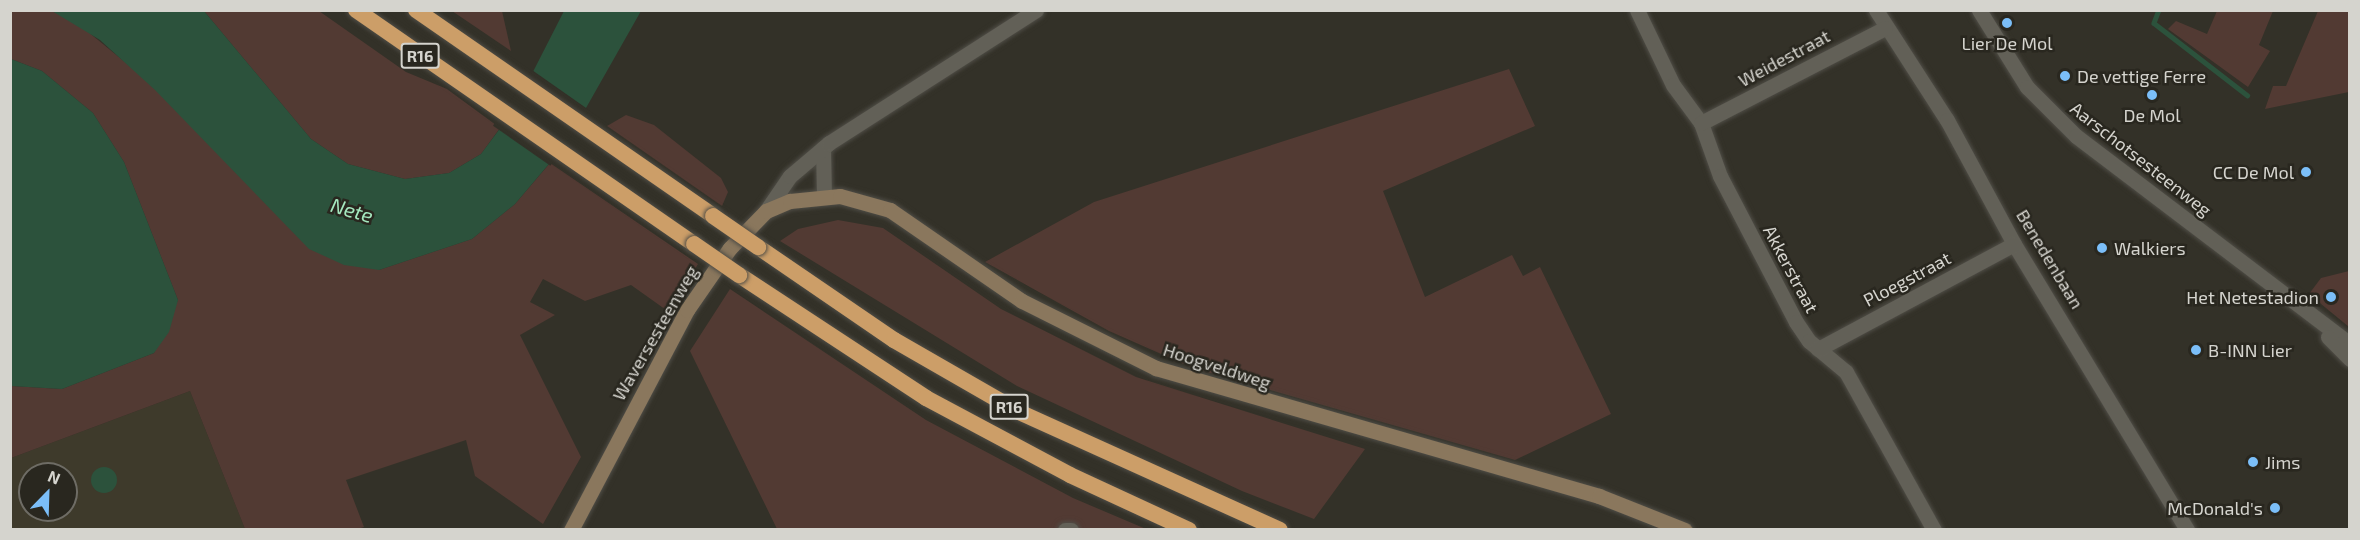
<!DOCTYPE html>
<style>
body{margin:0}
#map{position:relative;width:2360px;height:540px;overflow:hidden;background:#333128;font-family:"Exo 2",sans-serif}
div>[style]{position:absolute}
[style*='--x']{left:calc(var(--x)*1px);top:calc(var(--y)*1px);width:calc(var(--w)*1px);rotate:calc(var(--a)*1deg)}
.built>*{inset:0;background:#3e3a2b}
.green>*{inset:0;background:#523a33}
.water>*{inset:0;background:#2c523c}
.round{border-radius:50%}
.pier>*{inset:0;background:#333128;transform-origin:0 0}
.stream>*{height:4.5px;margin:-2.25px;padding:0 2.25px;transform-origin:2.25px;border-radius:2.25px;background:#2c523c}
.roads{filter:drop-shadow(0 0 2px #4f4d46) drop-shadow(0 0 2px #4f4d46)}
.minor>*{height:15px;margin:-7.5px;padding:0 7.5px;transform-origin:7.5px;border-radius:7.5px;background:#626057}
.tertiary>*{height:15px;margin:-7.5px;padding:0 7.5px;transform-origin:7.5px;border-radius:7.5px;background:#626057}
.secondary>*{height:15px;margin:-7.5px;padding:0 7.5px;transform-origin:7.5px;border-radius:7.5px;background:#8a775d}
.trunk>*{height:16px;margin:-8px;padding:0 8px;transform-origin:8px;border-radius:8px;background:#cc9e68}
.bridges{filter:drop-shadow(0 0 2px #4f4d46) drop-shadow(0 0 2px #4f4d46)}
.trunk-bridge>*{height:16px;margin:-8px;padding:0 8px;transform-origin:8px;border-radius:8px;background:#cc9e68}
.dots>*{width:16px;height:16px;translate:-50% -50%;box-sizing:border-box;border:3px solid #29271f;border-radius:50%}
span{translate:-50% -50%;white-space:nowrap;text-align:center;line-height:1.15;-webkit-text-stroke:5px #29271f;paint-order:stroke}
.shield-label span{padding:2px 4px;background:#29271f;border:2px solid;border-radius:4px;-webkit-text-stroke-width:0}
.shield-label{font-size:16px;color:#d5d4ce;font-weight:700}
.poi-label{font-size:18px;color:#d5d4ce}
.left{translate:0 -50%;text-align:left}
.right{translate:-100% -50%;text-align:right}
.street-label{font-size:18px;color:#d5d4ce}
.water-label{font-size:20px;color:#a5e8bf;font-style:italic}
.frame{position:absolute;inset:0;border:12px solid #d5d4ce;pointer-events:none}
.north{position:absolute;left:18px;top:462px;width:60px;height:60px;box-sizing:border-box;background:#29271f;border:2px solid #6e6c65;border-radius:50%;rotate:23deg;font-size:16px;font-weight:700;line-height:24px;text-align:center;color:#d5d4ce}
.north::after{content:'';display:block;margin:auto;width:21px;height:27px;background:#7bbef8;clip-path:polygon(50% 0,100% 100%,50% 72%,0 100%)}
</style>
<div id="map">
<div class="built">
<i style="clip-path:polygon(evenodd,190px 391px,245px 529px,11px 530px,11px 458px,190px 391px,30px 474px,66px 474px,66px 510px,30px 510px,30px 474px)"></i>
</div>
<div class="green">
<i style="clip-path:polygon(11px 11px,52px 11px,76px 22px,379px 270px,472px 239px,515px 204px,550px 163px,698px 264px,669px 312px,631px 285px,585px 301px,543px 279px,530px 302px,555px 315px,520px 335px,581px 457px,543px 524px,475px 476px,466px 440px,346px 480px,364px 527px,358px 529px,245px 529px,190px 391px,11px 458px,11px 386px,62px 389px,154px 353px,178px 300px,124px 162px,93px 113px,42px 71px,11px 59px)"></i>
<i style="clip-path:polygon(204px 11px,319px 11px,406px 72px,447px 89px,500px 128px,481px 154px,449px 173px,405px 179px,348px 164px,311px 139px)"></i>
<i style="clip-path:polygon(452px 11px,502px 11px,511px 51px)"></i>
<i style="clip-path:polygon(2217px 11px,2273px 11px,2259px 45px,2270px 51px,2248px 87px,2168px 29px,2176px 21px,2207px 34px)"></i>
<i style="clip-path:polygon(2318px 11px,2349px 11px,2349px 92px,2265px 109px,2273px 86px,2286px 86px)"></i>
<i style="clip-path:polygon(1509px 69px,1535px 126px,1383px 191px,1425px 297px,1512px 255px,1523px 276px,1540px 267px,1611px 414px,1515px 460px,1193px 368px,1109px 331px,985px 262px,1094px 202px)"></i>
<i style="clip-path:polygon(626px 115px,654px 125px,721px 178px,728px 192px,722px 206px,607px 126px)"></i>
<i style="clip-path:polygon(838px 220px,883px 228px,1001px 309px,1136px 377px,1365px 449px,1314px 519px,1242px 491px,1017px 386px,780px 241px,798px 229px)"></i>
<i style="clip-path:polygon(2349px 271px,2350px 271px,2349px 327px,2309px 294px,2321px 278px)"></i>
<i style="clip-path:polygon(730px 289px,926px 420px,1073px 498px,1146px 529px,777px 529px,690px 351px)"></i>
</div>
<div class="water">
<i style="clip-path:polygon(52px 11px,204px 11px,311px 139px,348px 164px,405px 179px,449px 173px,481px 154px,513px 111px,564px 11px,641px 11px,565px 145px,515px 204px,472px 239px,379px 270px,344px 265px,309px 249px,155px 90px,100px 40px)"></i>
<i style="clip-path:polygon(11px 59px,42px 71px,93px 113px,124px 162px,178px 300px,169px 332px,154px 353px,62px 389px,11px 386px)"></i>
<i class="round" style="left:91px;top:467px;width:26px;height:26px"></i>
</div>
<div class="pier">
<i style="left:532px;top:70px;width:70px;height:68px;rotate:35deg"></i>
</div>
<div class="stream">
<i style="--x:2159;--y:10;--w:14;--a:111"></i>
<i style="--x:2154;--y:23;--w:118;--a:37.7"></i>
</div>
<div class="roads">
<div class="minor">
<i style="--x:1637;--y:10;--w:83;--a:64.4"></i>
<i style="--x:1673;--y:85;--w:47;--a:53.6"></i>
<i style="--x:1701;--y:123;--w:56;--a:70.3"></i>
<i style="--x:1720;--y:176;--w:165;--a:62.5"></i>
<i style="--x:1796;--y:322;--w:23;--a:56"></i>
<i style="--x:1809;--y:341;--w:48;--a:40"></i>
<i style="--x:1846;--y:372;--w:181;--a:60.9"></i>
<i style="--x:1876;--y:10;--w:131;--a:57.2"></i>
<i style="--x:1947;--y:120;--w:141;--a:61.6"></i>
<i style="--x:2014;--y:244;--w:334;--a:58.8"></i>
<i style="--x:1701;--y:123;--w:207;--a:-27.3"></i>
<i style="--x:823;--y:148;--w:48;--a:88.8"></i>
<i style="--x:766;--y:211;--w:42;--a:-55.6"></i>
<i style="--x:790;--y:176;--w:51;--a:-40.2"></i>
<i style="--x:829;--y:143;--w:246;--a:-32.7"></i>
<i style="--x:1818;--y:349;--w:222;--a:-28.2"></i>
<i style="--x:1065;--y:530;--w:6;--a:0"></i>
</div>
<div class="tertiary">
<i style="--x:1979;--y:10;--w:91;--a:58.1"></i>
<i style="--x:2027;--y:87;--w:69;--a:45"></i>
<i style="--x:2076;--y:136;--w:344;--a:37.2"></i>
<i style="--x:2328;--y:337;--w:31;--a:45"></i>
</div>
<div class="secondary">
<i style="--x:571;--y:530;--w:249;--a:-62.2"></i>
<i style="--x:687;--y:310;--w:75;--a:-55.3"></i>
<i style="--x:730;--y:248;--w:52;--a:-45.8"></i>
<i style="--x:766;--y:211;--w:26;--a:-23"></i>
<i style="--x:790;--y:201;--w:50;--a:-5.7"></i>
<i style="--x:840;--y:196;--w:52;--a:15.6"></i>
<i style="--x:890;--y:210;--w:160;--a:34.6"></i>
<i style="--x:1022;--y:301;--w:150;--a:26.6"></i>
<i style="--x:1156;--y:368;--w:461;--a:16.1"></i>
<i style="--x:1599;--y:496;--w:92;--a:21.6"></i>
</div>
<div class="trunk">
<i style="--x:356;--y:10;--w:411;--a:34.7"></i>
<i style="--x:416;--y:10;--w:361;--a:34.7"></i>
<i style="--x:758;--y:247;--w:165;--a:34.4"></i>
<i style="--x:894;--y:340;--w:144;--a:29.9"></i>
<i style="--x:1019;--y:412;--w:286;--a:24.3"></i>
<i style="--x:739;--y:275;--w:224;--a:33.3"></i>
<i style="--x:926;--y:398;--w:163;--a:28.1"></i>
<i style="--x:1070;--y:475;--w:131;--a:24.8"></i>
</div>
</div>
<div class="bridges">
<div class="trunk-bridge">
<i style="--x:713;--y:216;--w:55;--a:34.6"></i>
<i style="--x:694;--y:244;--w:55;--a:34.6"></i>
</div>
</div>
<div class="dots">
<i style="left:2007px;top:23px;background:#7bbef8"></i>
<i style="left:2065px;top:76px;background:#7bbef8"></i>
<i style="left:2152px;top:95px;background:#7bbef8"></i>
<i style="left:2306px;top:172px;background:#7bbef8"></i>
<i style="left:2102px;top:248px;background:#7bbef8"></i>
<i style="left:2331px;top:297px;background:#7bbef8"></i>
<i style="left:2196px;top:350px;background:#7bbef8"></i>
<i style="left:2253px;top:462px;background:#7bbef8"></i>
<i style="left:2275px;top:508px;background:#7bbef8"></i>
</div>
<div class="shield-label">
<span style="left:420px;top:56px">R16</span>
<span style="left:1009px;top:407px">R16</span>
</div>
<div class="poi-label">
<span style="left:2007px;top:43px">Lier De Mol</span>
<span class="left" style="left:2077px;top:76px">De vettige Ferre</span>
<span style="left:2152px;top:115px">De Mol</span>
<span class="right" style="left:2294px;top:172px">CC De Mol</span>
<span class="left" style="left:2114px;top:248px">Walkiers</span>
<span class="right" style="left:2319px;top:297px">Het Netestadion</span>
<span class="left" style="left:2208px;top:350px">B-INN Lier</span>
<span class="left" style="left:2265px;top:462px">Jims</span>
<span class="right" style="left:2263px;top:508px">McDonald's</span>
</div>
<div class="street-label">
<span style="left:1784px;top:58px;rotate:-28deg">Weidestraat</span>
<span style="left:2141px;top:159px;rotate:38deg">Aarschotsesteenweg</span>
<span style="left:2050px;top:259px;rotate:59deg">Benedenbaan</span>
<span style="left:1791px;top:269px;rotate:62deg">Akkerstraat</span>
<span style="left:1907px;top:279px;rotate:-28deg">Ploegstraat</span>
<span style="left:655px;top:333px;rotate:-60deg">Waversesteenweg</span>
<span style="left:1217px;top:366px;rotate:18deg">Hoogveldweg</span>
</div>
<div class="water-label">
<span style="left:352px;top:210px;rotate:16deg">Nete</span>
</div>
<div class="frame"></div>
<div class="north">N</div>
</div>
